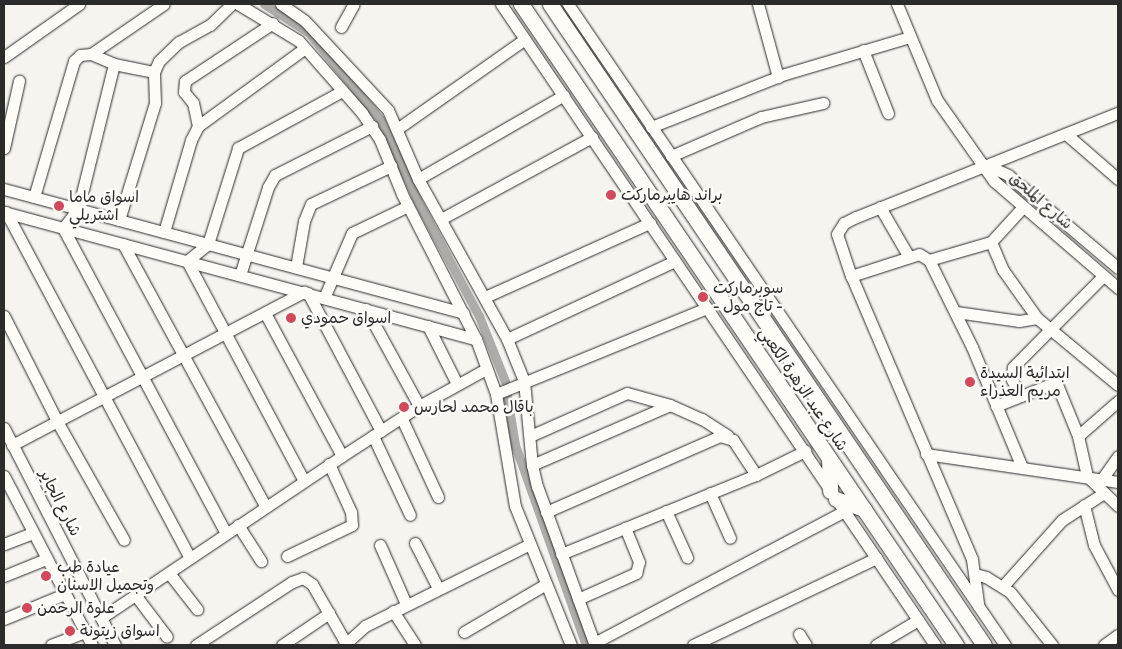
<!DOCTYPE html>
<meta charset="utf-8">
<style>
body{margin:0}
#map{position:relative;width:1122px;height:649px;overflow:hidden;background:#f5f4ef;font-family:Itim,"Playpen Sans Arabic",sans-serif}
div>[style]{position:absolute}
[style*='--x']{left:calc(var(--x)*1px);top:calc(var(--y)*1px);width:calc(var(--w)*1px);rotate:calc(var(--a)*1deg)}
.canal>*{height:9px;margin:-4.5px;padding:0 4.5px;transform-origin:4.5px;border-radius:4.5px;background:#adaca9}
.roads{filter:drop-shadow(0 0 1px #2b2b2b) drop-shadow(0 0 1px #2b2b2b)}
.minor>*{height:11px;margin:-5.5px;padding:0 5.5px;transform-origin:5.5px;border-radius:5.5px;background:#fdfcf7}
.major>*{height:15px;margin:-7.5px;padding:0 7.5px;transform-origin:7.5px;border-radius:7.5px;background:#fdfcf7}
.dots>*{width:14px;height:14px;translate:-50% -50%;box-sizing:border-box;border:2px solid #fdfcf7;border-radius:50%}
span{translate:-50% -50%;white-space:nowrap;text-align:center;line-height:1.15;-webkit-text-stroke:5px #fdfcf7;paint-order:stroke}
.poi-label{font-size:16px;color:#2b2b2b}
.left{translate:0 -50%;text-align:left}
.street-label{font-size:16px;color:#2b2b2b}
.frame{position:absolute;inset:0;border:5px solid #2b2b2b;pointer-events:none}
</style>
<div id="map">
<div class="canal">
<i style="--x:264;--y:4;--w:52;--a:32.5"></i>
<i style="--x:308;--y:32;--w:113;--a:50.4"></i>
<i style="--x:380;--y:119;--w:89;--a:65.4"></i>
<i style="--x:417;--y:200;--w:132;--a:61.9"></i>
<i style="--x:479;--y:316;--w:70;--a:68.2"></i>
<i style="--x:507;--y:396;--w:50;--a:80.7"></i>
<i style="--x:515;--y:445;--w:212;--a:70.5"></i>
</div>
<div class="roads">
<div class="minor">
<i style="--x:238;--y:4;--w:71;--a:31.2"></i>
<i style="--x:299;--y:41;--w:96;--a:48.8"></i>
<i style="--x:362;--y:113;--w:32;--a:56"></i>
<i style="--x:380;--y:140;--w:58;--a:67.8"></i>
<i style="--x:402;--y:194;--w:163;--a:63"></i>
<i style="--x:476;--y:339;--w:59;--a:70"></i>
<i style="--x:496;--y:394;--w:114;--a:80.4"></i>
<i style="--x:515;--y:506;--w:150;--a:68.1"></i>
<i style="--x:281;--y:4;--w:29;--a:35"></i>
<i style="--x:305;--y:21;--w:122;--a:47"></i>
<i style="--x:388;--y:110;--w:75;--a:66.5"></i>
<i style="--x:418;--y:179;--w:183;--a:60.9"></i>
<i style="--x:507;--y:339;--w:45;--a:68"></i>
<i style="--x:524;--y:381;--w:84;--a:84.6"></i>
<i style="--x:532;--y:465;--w:22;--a:77"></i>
<i style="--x:537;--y:486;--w:169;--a:70"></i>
<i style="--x:501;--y:4;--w:774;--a:55.9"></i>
<i style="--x:568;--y:4;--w:776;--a:55.72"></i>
<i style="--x:758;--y:4;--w:76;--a:74.7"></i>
<i style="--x:897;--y:4;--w:104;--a:67.4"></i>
<i style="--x:937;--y:100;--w:99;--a:54.9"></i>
<i style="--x:994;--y:181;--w:164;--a:40.8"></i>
<i style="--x:341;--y:27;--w:26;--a:-61"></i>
<i style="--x:863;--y:50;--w:68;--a:68.4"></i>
<i style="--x:91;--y:54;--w:88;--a:-34.4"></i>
<i style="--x:4;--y:57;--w:92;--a:-35.2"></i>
<i style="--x:114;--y:64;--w:149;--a:103.9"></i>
<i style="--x:78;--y:209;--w:24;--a:128"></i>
<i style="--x:63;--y:228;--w:346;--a:61.9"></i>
<i style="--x:198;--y:126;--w:24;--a:-102"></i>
<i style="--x:193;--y:103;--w:14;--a:-129"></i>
<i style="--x:184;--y:92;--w:11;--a:-85"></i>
<i style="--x:185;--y:81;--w:105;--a:-33.4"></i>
<i style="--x:651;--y:127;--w:144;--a:-21.6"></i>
<i style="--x:785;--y:74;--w:130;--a:-16.5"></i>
<i style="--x:397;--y:129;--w:156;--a:-35.1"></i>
<i style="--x:1066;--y:134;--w:69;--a:40.9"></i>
<i style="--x:4;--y:148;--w:69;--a:-77.4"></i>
<i style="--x:671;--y:156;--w:98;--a:-23.4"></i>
<i style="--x:761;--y:117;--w:64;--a:-12.7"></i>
<i style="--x:986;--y:165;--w:24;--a:24"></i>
<i style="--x:1008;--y:175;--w:144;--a:40.2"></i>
<i style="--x:418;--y:179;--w:168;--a:-29.9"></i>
<i style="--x:4;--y:189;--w:476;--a:15.1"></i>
<i style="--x:34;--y:197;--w:142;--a:-73.6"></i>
<i style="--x:74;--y:61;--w:8;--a:-45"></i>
<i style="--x:80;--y:55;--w:11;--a:-5"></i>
<i style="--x:91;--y:54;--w:25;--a:23"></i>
<i style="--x:114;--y:64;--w:41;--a:11.3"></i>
<i style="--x:880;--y:207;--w:58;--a:59.9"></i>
<i style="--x:4;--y:212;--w:489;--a:15.1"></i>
<i style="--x:6;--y:212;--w:392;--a:62"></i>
<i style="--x:441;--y:219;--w:172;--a:-28.5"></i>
<i style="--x:119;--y:220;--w:122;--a:-72.9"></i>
<i style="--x:155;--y:103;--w:31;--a:-92"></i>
<i style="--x:154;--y:72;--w:12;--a:-66"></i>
<i style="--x:159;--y:61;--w:28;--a:-44"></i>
<i style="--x:179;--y:42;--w:35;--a:-29"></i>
<i style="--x:210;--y:25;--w:30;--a:-44"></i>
<i style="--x:164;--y:232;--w:96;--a:-73.6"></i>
<i style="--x:191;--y:140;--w:16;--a:-63"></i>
<i style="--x:198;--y:126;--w:132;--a:-36.1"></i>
<i style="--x:991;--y:242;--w:30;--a:67"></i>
<i style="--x:1003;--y:270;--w:59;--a:54.7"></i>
<i style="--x:1037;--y:318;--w:105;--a:39.6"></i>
<i style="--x:123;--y:244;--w:299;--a:61.5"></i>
<i style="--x:929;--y:260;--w:65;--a:-16.2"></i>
<i style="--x:991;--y:242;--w:47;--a:-47.6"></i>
<i style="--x:296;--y:267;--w:47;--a:-80.1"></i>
<i style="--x:304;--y:221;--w:18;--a:-68"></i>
<i style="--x:311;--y:204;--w:89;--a:-25.4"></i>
<i style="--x:240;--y:275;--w:92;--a:-72.3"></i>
<i style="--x:268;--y:187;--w:14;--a:-60"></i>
<i style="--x:275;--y:175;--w:109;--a:-26.8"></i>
<i style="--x:851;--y:276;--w:71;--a:-17.9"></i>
<i style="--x:919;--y:254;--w:12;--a:31"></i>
<i style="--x:929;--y:260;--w:97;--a:63.7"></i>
<i style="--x:972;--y:347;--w:130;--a:67.4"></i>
<i style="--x:308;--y:293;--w:156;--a:62.1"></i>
<i style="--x:485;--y:297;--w:181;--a:-24.2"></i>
<i style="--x:324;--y:298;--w:71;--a:-66.7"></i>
<i style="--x:352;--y:233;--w:62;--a:-25.7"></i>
<i style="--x:366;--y:309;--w:111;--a:61.3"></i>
<i style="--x:956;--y:312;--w:64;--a:8.1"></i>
<i style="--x:1019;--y:321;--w:18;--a:-9"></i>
<i style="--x:265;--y:313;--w:162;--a:61.7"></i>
<i style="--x:4;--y:316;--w:120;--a:63.2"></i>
<i style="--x:58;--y:423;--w:134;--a:60.6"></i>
<i style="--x:428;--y:326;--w:65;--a:63.4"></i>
<i style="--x:507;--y:339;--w:185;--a:-24.9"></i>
<i style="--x:496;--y:394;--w:228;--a:-22.2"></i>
<i style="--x:1021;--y:396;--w:18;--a:-119"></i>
<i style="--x:1012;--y:380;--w:13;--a:-86"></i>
<i style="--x:1013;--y:367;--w:128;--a:-45.3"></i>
<i style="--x:996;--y:406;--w:65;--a:-21.8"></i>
<i style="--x:1056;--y:382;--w:58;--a:67.8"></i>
<i style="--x:1078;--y:436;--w:41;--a:77.3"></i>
<i style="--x:1087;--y:476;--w:43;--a:44.1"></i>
<i style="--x:402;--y:419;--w:86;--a:65.2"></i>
<i style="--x:4;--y:428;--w:244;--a:62.9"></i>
<i style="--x:373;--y:436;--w:87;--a:64.9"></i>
<i style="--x:530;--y:436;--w:106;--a:-23.9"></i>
<i style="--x:627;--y:393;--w:45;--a:15.6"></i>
<i style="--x:670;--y:405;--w:35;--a:24"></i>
<i style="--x:702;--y:419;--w:31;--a:33"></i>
<i style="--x:1078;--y:436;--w:53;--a:-41.2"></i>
<i style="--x:12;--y:445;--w:330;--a:-27.7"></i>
<i style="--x:926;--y:454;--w:194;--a:8.3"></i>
<i style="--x:532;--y:465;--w:150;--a:-23.5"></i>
<i style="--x:4;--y:476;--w:191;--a:62.5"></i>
<i style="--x:1102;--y:479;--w:28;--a:-55"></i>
<i style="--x:304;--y:481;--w:249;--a:-118"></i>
<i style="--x:187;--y:261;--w:27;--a:-39"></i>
<i style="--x:208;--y:244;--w:101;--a:-72.6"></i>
<i style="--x:238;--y:148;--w:119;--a:-28.7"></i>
<i style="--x:710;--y:493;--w:49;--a:66"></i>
<i style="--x:1084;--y:505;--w:41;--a:76"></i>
<i style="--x:1094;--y:545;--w:51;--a:61.9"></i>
<i style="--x:666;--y:511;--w:51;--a:65.5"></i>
<i style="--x:546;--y:512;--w:190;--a:-23.6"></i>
<i style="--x:720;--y:436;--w:14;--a:17"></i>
<i style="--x:733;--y:440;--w:42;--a:56.7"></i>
<i style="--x:238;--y:525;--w:43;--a:57.4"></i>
<i style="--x:415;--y:543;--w:51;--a:62.9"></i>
<i style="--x:4;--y:544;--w:30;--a:-21"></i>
<i style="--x:380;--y:545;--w:64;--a:66.2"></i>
<i style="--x:561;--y:554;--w:210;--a:-22.1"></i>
<i style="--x:756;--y:475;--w:55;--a:-26.1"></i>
<i style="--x:287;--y:556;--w:72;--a:-25.5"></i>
<i style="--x:352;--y:525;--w:13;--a:-94"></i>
<i style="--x:351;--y:512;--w:53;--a:-114.6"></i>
<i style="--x:169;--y:573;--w:46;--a:52.1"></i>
<i style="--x:975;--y:574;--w:11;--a:15"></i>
<i style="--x:986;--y:577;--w:28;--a:32"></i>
<i style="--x:1010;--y:592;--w:68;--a:51.6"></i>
<i style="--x:4;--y:576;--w:45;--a:-22"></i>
<i style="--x:1003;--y:586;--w:89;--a:-48.2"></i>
<i style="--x:1062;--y:520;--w:50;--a:-32.7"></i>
<i style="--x:136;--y:596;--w:51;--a:52.9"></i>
<i style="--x:578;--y:599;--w:64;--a:-24.1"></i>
<i style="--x:636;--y:573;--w:11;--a:-75"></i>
<i style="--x:639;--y:562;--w:37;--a:-112"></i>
<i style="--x:978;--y:603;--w:44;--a:-97.8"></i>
<i style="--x:972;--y:559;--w:308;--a:-113.1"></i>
<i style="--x:851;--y:276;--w:44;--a:-108.4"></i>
<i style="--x:837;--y:234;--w:13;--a:-58"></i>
<i style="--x:844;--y:223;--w:13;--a:-27"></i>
<i style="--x:856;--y:217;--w:282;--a:-21.7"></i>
<i style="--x:393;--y:611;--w:40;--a:57.1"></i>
<i style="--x:101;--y:618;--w:290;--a:-33.9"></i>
<i style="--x:342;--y:456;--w:92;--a:-33"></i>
<i style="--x:419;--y:406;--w:77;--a:-28.9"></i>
<i style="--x:4;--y:619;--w:66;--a:-22.3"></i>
<i style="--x:464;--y:632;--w:95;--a:-30.3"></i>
<i style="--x:799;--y:634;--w:13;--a:58"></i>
<i style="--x:594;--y:643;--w:283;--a:-27.8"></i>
<i style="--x:51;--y:645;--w:36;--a:-21"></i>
<i style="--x:196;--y:645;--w:115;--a:-33.3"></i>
<i style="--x:292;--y:582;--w:12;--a:-20"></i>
<i style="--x:303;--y:578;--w:11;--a:34"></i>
<i style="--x:312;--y:584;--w:70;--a:60.2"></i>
<i style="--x:282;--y:645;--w:57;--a:-34.2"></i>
<i style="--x:344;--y:645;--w:28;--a:-42"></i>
<i style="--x:365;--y:626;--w:184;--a:-26.4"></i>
<i style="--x:693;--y:645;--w:203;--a:-25.4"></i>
<i style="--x:876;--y:645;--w:49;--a:-30.8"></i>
<i style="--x:1104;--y:645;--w:17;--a:-36"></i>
</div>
<div class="major">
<i style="--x:521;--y:4;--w:775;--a:55.84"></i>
<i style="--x:550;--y:4;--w:774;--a:55.9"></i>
<i style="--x:829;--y:458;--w:33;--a:88"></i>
<i style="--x:836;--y:499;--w:30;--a:20"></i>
</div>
</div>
<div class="dots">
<i style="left:611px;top:195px;background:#d1495b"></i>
<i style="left:59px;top:206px;background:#d1495b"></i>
<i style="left:703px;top:297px;background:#d1495b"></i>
<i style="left:291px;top:318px;background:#d1495b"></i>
<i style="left:970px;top:382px;background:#d1495b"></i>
<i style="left:404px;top:407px;background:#d1495b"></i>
<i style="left:46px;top:576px;background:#d1495b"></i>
<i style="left:27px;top:608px;background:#d1495b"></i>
<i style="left:70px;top:631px;background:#d1495b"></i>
</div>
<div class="poi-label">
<span class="left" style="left:621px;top:195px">براند هايبرماركت</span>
<span class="left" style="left:69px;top:206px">اسواق ماما<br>اشتريلي</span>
<span class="left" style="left:713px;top:297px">سوبرماركت<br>- تاج مول -</span>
<span class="left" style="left:301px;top:318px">اسواق حمودي</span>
<span class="left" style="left:980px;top:382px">ابتدائية السيدة<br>مريم العذراء</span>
<span class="left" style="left:414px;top:407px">باقال محمد لحارس</span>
<span class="left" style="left:57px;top:576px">عيادة طب<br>وتجميل الاسنان</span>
<span class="left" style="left:37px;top:608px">علوة الرحمن</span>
<span class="left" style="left:80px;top:631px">اسواق زيتونة</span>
</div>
<div class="street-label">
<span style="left:1041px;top:201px;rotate:41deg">شارع الملحق</span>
<span style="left:803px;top:389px;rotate:56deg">شارع عبد الزهرة الكعبي</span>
<span style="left:60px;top:503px;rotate:63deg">شارع الجاير</span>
</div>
<div class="frame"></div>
</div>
